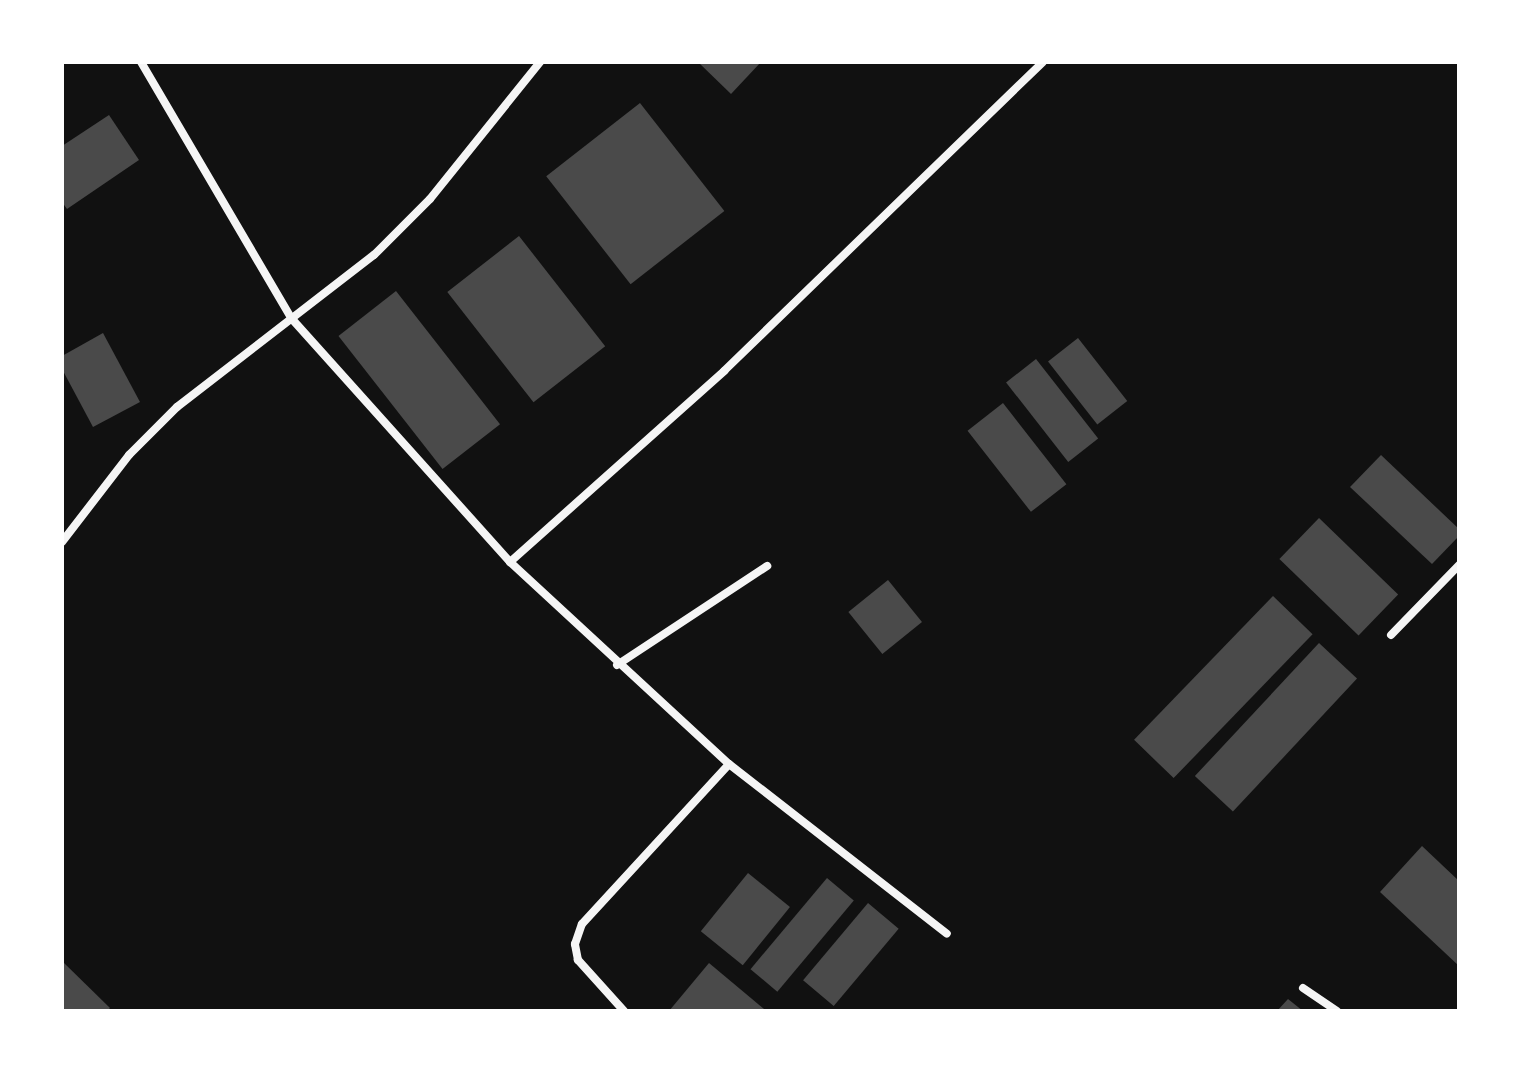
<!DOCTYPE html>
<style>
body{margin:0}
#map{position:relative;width:1521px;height:1073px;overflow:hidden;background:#111;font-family:Overpass,sans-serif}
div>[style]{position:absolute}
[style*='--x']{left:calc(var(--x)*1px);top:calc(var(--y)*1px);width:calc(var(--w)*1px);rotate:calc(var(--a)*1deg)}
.building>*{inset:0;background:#4a4a4a;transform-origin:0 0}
.minor>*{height:8px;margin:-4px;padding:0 4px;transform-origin:4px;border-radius:4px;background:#f5f5f5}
span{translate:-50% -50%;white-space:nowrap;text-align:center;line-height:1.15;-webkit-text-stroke:8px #fff;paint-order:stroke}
.frame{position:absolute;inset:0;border:64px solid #fff;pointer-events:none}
</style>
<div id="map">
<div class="building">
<i style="clip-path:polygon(698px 62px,761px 62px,731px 94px)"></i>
<i style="left:640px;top:103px;width:137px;height:119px;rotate:52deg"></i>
<i style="clip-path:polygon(109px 115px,139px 160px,67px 209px,62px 202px,62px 146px)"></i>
<i style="left:519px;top:236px;width:140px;height:91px;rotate:52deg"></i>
<i style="left:396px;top:291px;width:169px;height:73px;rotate:52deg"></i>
<i style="clip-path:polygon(103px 333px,140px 402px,93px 427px,62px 369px,62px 356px)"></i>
<i style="left:1078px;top:338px;width:80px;height:38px;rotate:52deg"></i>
<i style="left:1036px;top:359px;width:101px;height:38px;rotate:52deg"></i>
<i style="left:1003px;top:403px;width:103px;height:45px;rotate:52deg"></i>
<i style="clip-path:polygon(1381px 455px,1459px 529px,1459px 536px,1432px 564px,1350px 487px)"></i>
<i style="left:1319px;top:518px;width:110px;height:57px;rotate:44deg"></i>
<i style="left:888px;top:580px;width:54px;height:51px;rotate:51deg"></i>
<i style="left:1273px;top:596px;width:55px;height:200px;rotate:44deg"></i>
<i style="left:1319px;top:643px;width:52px;height:182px;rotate:43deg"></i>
<i style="clip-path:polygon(1422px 846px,1459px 881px,1459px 966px,1380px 892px)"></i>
<i style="left:748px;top:873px;width:54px;height:75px;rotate:39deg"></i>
<i style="left:827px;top:878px;width:35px;height:119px;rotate:40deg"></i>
<i style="left:868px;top:903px;width:40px;height:101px;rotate:40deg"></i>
<i style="clip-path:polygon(62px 961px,110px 1008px,107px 1011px,62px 1011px)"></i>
<i style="clip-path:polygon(709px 963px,764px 1009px,762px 1011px,669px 1011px)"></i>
<i style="clip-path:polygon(1288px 999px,1303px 1011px,1277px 1011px)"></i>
</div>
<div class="minor">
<i style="--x:141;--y:62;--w:298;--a:59.6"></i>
<i style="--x:292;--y:319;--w:326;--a:48.1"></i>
<i style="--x:510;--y:562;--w:298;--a:42.7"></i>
<i style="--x:729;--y:764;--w:276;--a:37.9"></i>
<i style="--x:62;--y:542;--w:110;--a:-52.4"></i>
<i style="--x:129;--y:455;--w:68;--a:-45"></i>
<i style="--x:177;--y:407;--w:249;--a:-37.7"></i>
<i style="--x:374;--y:255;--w:79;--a:-45"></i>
<i style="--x:430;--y:199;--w:176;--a:-51.2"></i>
<i style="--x:510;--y:562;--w:287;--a:-41.7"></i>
<i style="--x:724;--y:371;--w:444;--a:-44.1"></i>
<i style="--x:1391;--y:635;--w:98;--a:-45.8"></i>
<i style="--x:617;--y:665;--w:180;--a:-33.4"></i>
<i style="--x:1303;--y:988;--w:41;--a:34.1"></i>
<i style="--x:624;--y:1011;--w:69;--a:-132"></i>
<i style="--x:578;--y:960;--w:16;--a:-101"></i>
<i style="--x:575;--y:944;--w:21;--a:-71"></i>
<i style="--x:582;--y:924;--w:217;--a:-47.4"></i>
</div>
<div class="frame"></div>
</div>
